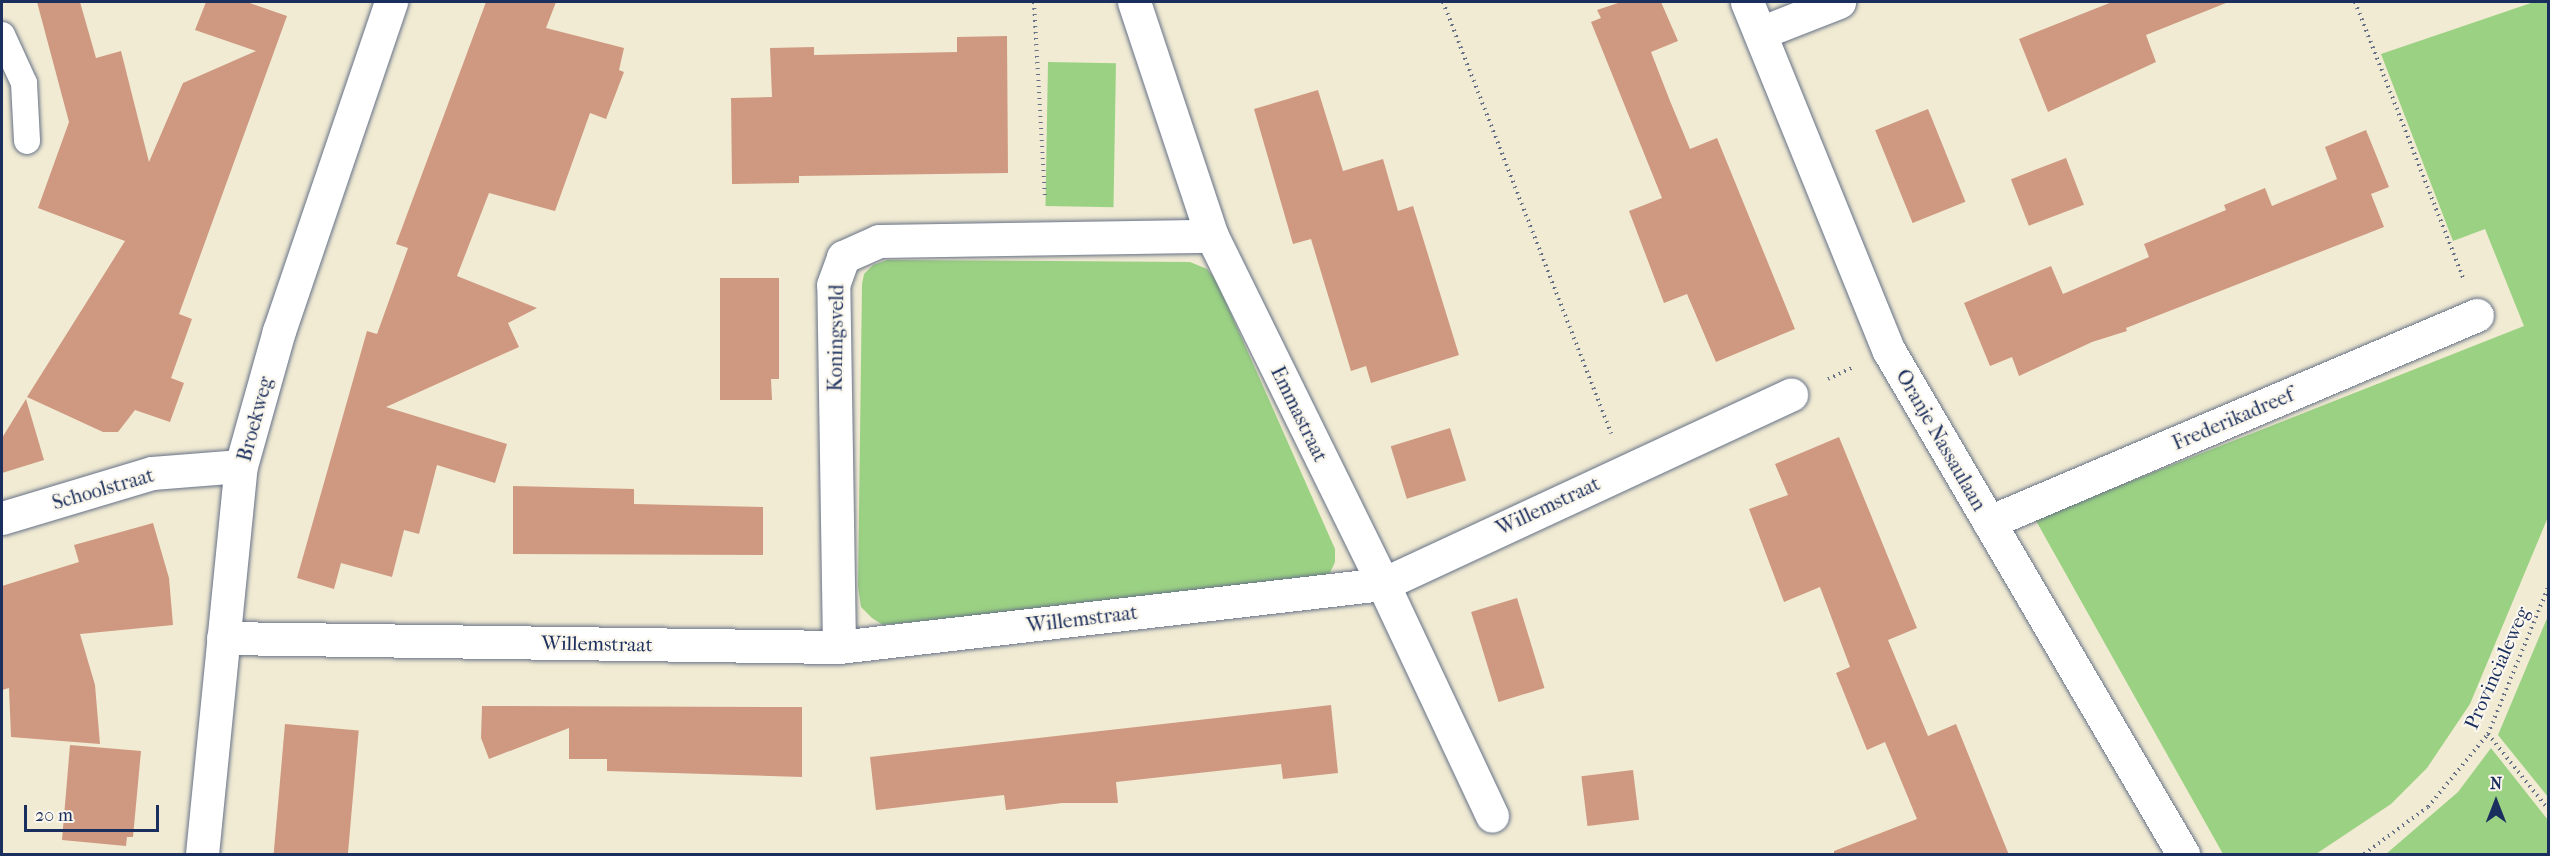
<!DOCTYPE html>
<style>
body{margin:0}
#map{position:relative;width:2550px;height:856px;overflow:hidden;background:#f1ebd3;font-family:"IM FELL French Canon",serif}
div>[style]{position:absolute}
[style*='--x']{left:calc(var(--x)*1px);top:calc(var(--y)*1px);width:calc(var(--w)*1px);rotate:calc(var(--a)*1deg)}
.green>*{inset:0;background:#9bd183;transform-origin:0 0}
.building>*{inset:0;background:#cf9981;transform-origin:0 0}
.path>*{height:4px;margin-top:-2px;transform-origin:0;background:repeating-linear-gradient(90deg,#667187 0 1.5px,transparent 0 6px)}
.roads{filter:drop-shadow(0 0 2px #667187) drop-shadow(0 0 2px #667187)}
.service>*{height:26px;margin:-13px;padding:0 13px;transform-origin:13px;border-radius:13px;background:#fff}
.minor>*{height:33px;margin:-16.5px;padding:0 16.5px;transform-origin:16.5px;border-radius:16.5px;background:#fff}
span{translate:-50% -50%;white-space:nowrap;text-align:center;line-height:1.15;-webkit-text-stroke:4.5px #fbf7ec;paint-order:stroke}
.street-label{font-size:20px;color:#1b2f5e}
.frame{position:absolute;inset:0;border:3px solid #1b2f5e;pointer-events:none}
.north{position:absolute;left:2466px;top:772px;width:60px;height:60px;-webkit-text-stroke:4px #fbf7ec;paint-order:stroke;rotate:0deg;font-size:16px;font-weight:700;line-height:24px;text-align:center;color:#1b2f5e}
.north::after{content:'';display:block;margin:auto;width:21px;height:27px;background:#1b2f5e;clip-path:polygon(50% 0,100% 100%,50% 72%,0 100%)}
.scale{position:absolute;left:24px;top:805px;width:135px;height:27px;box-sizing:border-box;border:3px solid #1b2f5e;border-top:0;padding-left:8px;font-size:18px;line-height:21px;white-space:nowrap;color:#1b2f5e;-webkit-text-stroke:4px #fbf7ec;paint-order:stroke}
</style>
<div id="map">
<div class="green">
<i style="clip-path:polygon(2534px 2px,2548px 2px,2548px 517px,2470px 704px,2427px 768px,2391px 804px,2316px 854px,2223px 854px,2035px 519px,2524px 326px,2485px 229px,2453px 241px,2381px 54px)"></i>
<i style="left:1048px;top:62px;width:68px;height:144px;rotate:1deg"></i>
<i style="clip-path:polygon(887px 260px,1190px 262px,1207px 269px,1216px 280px,1335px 549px,1335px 562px,1330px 573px,1321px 580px,883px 625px,872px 618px,861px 607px,858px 587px,862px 284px,864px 274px,873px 265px)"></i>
<i style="clip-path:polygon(2548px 616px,2548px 797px,2498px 735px)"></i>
<i style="clip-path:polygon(2491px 748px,2548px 820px,2548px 854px,2386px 854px,2458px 792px)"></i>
</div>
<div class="building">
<i style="clip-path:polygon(37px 2px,80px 2px,96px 58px,121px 51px,149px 162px,183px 83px,256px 51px,195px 30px,206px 2px,247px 2px,287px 16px,179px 314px,192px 319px,171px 378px,184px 383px,170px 422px,135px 410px,118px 432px,103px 432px,27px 397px,125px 241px,38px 208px,69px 122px)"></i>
<i style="clip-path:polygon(486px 2px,556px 2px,546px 28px,624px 48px,619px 70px,624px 72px,606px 119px,590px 113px,555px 211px,489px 193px,457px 276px,537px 308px,508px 323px,519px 347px,386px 407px,507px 444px,495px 483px,437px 465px,419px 534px,404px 530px,392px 577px,341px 563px,334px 589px,297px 578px,367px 331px,377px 334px,408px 248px,396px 244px)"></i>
<i style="clip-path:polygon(1621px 2px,1661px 2px,1678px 41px,1651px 52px,1670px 101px,1690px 149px,1717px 138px,1795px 329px,1716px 362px,1687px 294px,1664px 303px,1629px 211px,1662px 198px,1591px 22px,1601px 18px,1597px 10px)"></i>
<i style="clip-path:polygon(2112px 2px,2226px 3px,2146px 35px,2156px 62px,2048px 112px,2019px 39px)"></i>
<i style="clip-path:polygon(1007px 36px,1008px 173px,799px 176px,799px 183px,732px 184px,731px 98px,772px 97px,770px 48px,814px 47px,814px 55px,957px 52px,957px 37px)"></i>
<i style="clip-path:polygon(1318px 90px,1343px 171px,1383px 159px,1398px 211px,1413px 206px,1459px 355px,1371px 383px,1366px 366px,1351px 371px,1311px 239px,1293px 244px,1254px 109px)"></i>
<i style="left:1928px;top:109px;width:100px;height:57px;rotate:68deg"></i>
<i style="clip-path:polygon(2366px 130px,2389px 187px,2371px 194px,2384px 227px,2126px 328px,2127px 331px,2092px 342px,2019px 376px,2012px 357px,1990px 366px,1964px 303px,2051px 266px,2063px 294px,2149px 257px,2144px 244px,2226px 210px,2224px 205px,2265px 188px,2272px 206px,2337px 179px,2325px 147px)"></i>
<i style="left:2066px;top:158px;width:50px;height:59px;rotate:69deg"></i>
<i style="clip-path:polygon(720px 278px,779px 278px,779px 379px,771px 379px,772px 400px,720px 400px)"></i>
<i style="clip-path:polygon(26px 399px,44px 460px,2px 473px,2px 438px)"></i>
<i style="left:1450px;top:428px;width:55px;height:62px;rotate:73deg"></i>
<i style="clip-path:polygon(1839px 437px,1917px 628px,1888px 640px,1928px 736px,1956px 724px,2009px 855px,1834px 855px,1834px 851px,1917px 819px,1885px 742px,1867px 750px,1836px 673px,1850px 667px,1820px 587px,1784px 602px,1749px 509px,1788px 495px,1775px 464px)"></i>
<i style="clip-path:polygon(513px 486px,634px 489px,634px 504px,763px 507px,763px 555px,513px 554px)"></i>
<i style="clip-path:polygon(153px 523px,169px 578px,173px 625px,80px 634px,95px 685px,100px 744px,11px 737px,9px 688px,2px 690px,2px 586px,79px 562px,74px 545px)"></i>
<i style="left:1517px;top:598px;width:94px;height:48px;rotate:73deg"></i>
<i style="clip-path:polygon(1331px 705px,1338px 773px,1283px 779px,1281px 764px,1116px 782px,1118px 803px,1062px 803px,1006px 810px,1004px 795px,876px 810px,870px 757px)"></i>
<i style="clip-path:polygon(482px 706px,802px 707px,802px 777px,607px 771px,607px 759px,569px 759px,569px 728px,489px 759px,481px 738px)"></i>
<i style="left:285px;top:724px;width:74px;height:131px;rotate:5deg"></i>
<i style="clip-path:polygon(70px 745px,141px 751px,133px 837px,127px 837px,126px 846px,62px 840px)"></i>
<i style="left:1633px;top:770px;width:50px;height:52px;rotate:83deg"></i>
</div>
<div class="path">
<i style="--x:1034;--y:2;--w:198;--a:86.8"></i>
<i style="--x:1443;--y:2;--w:463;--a:68.7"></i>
<i style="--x:2355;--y:2;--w:296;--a:68.6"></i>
<i style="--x:1828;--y:379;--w:29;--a:-25"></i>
<i style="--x:2488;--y:734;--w:96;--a:51.3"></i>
<i style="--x:2364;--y:854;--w:79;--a:-36.3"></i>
<i style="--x:2428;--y:807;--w:94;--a:-50.6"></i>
<i style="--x:2488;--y:734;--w:158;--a:-67.7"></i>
</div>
<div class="roads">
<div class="service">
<i style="--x:2;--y:35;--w:53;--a:65.4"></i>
<i style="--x:24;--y:83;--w:58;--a:87"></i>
</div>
<div class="minor">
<i style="--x:1134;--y:2;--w:247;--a:71.6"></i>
<i style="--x:1212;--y:236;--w:388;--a:63.8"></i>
<i style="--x:1383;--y:584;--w:256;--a:64.8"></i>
<i style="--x:1747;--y:2;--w:377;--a:67.9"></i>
<i style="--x:1889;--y:351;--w:583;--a:59.69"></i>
<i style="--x:1760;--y:33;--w:85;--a:-21.4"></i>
<i style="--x:2;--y:518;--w:157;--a:-16.7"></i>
<i style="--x:152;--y:473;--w:89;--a:-4.5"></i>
<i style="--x:1989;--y:522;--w:530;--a:-22.99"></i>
<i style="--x:223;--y:638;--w:616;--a:0.84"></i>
<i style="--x:839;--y:647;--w:548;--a:-6.61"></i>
<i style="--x:1383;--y:584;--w:450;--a:-24.9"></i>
<i style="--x:839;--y:647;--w:362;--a:-90.9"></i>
<i style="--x:833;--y:285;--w:30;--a:-70"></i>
<i style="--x:843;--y:257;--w:39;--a:-24"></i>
<i style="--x:879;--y:241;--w:333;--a:-0.9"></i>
<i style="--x:202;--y:854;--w:390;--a:-84.3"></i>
<i style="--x:241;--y:466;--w:140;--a:-74.3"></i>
<i style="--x:279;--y:331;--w:348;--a:-71.2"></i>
</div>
</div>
<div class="street-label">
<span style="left:836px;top:338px;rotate:-89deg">Koningsveld</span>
<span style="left:1299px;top:414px;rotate:64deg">Emmastraat</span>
<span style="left:255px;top:419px;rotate:-75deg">Broekweg</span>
<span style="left:2233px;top:419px;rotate:-23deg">Frederikadreef</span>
<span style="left:1941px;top:440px;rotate:60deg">Oranje Nassaulaan</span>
<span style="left:103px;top:489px;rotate:-16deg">Schoolstraat</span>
<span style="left:1548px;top:506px;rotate:-25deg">Willemstraat</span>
<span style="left:1082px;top:619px;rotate:-7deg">Willemstraat</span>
<span style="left:597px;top:644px;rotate:1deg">Willemstraat</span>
<span style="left:2497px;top:668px;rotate:-66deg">Provincialeweg</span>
</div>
<div class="frame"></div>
<div class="north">N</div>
<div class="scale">20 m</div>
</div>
